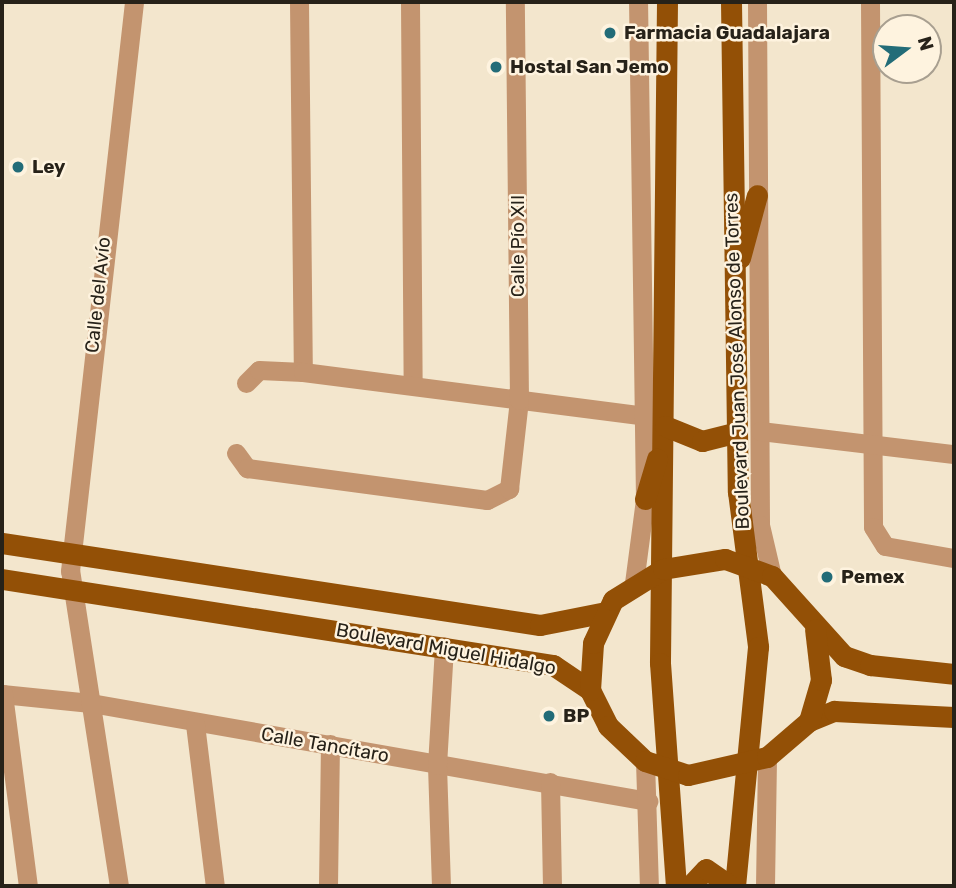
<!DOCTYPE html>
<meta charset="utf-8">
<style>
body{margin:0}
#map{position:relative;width:956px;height:888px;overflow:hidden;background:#f3e6cd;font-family:Rubik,sans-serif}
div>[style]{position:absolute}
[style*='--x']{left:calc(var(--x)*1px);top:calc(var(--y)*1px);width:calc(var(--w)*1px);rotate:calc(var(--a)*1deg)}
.minor>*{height:19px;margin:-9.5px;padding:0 9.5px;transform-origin:9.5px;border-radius:9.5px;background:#c3946f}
.major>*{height:21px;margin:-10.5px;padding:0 10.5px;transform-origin:10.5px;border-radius:10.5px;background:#935006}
.dots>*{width:19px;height:19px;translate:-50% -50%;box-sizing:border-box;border:4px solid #fef3df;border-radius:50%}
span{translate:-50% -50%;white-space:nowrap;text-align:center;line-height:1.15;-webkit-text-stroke:5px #fef3df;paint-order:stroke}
.poi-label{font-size:19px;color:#272219;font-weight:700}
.left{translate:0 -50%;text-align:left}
.street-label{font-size:19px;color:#272219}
.frame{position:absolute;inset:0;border:4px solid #272219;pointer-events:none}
.north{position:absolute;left:872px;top:14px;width:70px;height:70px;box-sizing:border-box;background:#fef3df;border:2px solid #a89f90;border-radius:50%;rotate:74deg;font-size:19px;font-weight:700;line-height:28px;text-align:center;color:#272219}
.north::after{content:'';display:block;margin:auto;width:24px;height:32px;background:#236c78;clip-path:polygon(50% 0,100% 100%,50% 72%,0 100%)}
</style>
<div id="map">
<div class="minor">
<i style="--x:299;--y:2;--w:370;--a:89.4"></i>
<i style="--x:410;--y:2;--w:383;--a:89.6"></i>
<i style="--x:757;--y:2;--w:523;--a:89.67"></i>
<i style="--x:760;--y:525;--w:52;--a:76.8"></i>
<i style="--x:870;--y:2;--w:525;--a:89.67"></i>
<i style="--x:873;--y:527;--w:22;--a:58"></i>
<i style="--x:885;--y:546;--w:70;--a:9.9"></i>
<i style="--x:246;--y:383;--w:18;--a:-45"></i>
<i style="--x:259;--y:370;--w:44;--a:2.6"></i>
<i style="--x:303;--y:372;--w:345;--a:7.3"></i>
<i style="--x:760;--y:431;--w:195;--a:6.8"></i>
<i style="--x:236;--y:453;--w:19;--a:54"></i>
<i style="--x:247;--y:468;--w:242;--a:7.6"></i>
<i style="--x:487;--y:500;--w:25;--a:-27"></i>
<i style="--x:509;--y:489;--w:90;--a:-83.6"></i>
<i style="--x:519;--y:400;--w:398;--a:-90.6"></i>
<i style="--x:634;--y:583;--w:85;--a:-82.5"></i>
<i style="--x:645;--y:499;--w:497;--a:-90.8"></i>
<i style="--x:2;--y:694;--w:89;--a:5.8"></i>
<i style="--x:91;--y:703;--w:566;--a:9.98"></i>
<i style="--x:3;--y:694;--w:194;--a:82.6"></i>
<i style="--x:195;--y:724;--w:163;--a:83"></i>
<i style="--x:645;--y:761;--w:125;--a:88.2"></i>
<i style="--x:550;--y:782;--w:104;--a:88.9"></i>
<i style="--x:119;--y:886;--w:319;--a:-98.8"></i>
<i style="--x:70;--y:571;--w:573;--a:-83.58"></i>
<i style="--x:328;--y:886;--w:142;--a:-89.2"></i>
<i style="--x:441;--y:886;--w:121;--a:-91.9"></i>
<i style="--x:437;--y:765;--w:119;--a:-86.6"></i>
<i style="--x:765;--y:886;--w:129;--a:-89.1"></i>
</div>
<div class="major">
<i style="--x:667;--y:2;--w:661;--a:90.61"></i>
<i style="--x:660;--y:663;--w:224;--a:85.9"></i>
<i style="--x:731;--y:2;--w:490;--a:89.2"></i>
<i style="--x:738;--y:492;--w:156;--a:82.6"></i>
<i style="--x:758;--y:647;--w:240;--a:95.5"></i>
<i style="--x:740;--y:258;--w:65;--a:-74.9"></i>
<i style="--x:665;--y:426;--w:40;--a:22"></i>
<i style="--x:702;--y:441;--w:36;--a:-14"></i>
<i style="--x:645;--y:499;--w:42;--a:-73.3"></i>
<i style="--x:2;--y:543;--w:544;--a:8.67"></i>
<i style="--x:540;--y:625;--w:67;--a:-11.1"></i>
<i style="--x:2;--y:579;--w:558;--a:8.87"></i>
<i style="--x:553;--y:665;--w:45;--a:34"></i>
<i style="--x:590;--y:690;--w:40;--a:63.4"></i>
<i style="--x:608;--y:726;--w:51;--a:43.4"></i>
<i style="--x:645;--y:761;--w:45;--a:18"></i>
<i style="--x:688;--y:775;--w:81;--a:-12.8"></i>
<i style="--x:767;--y:757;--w:55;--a:-40.6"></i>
<i style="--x:809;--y:721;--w:27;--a:-22"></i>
<i style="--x:834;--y:711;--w:120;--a:2.9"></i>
<i style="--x:590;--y:690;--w:47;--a:-86.3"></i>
<i style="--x:593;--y:643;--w:47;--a:-65.1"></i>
<i style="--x:613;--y:600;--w:59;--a:-31.8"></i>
<i style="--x:663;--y:569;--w:63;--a:-9.2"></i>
<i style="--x:725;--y:559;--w:50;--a:19.9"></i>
<i style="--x:772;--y:576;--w:108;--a:48"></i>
<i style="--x:844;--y:656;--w:28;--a:19"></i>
<i style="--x:870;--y:665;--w:84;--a:6.1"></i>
<i style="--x:809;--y:721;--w:43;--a:-73.7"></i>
<i style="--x:821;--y:680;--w:51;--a:-96.7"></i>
<i style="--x:690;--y:886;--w:23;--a:-47"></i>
<i style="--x:706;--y:869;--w:29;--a:35"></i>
</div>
<div class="dots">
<i style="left:610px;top:33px;background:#236c78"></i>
<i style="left:496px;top:67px;background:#236c78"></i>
<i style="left:18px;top:167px;background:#236c78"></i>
<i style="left:827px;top:577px;background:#236c78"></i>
<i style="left:549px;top:716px;background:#236c78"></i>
</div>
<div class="poi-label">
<span class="left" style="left:624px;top:33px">Farmacia Guadalajara</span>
<span class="left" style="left:510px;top:67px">Hostal San Jemo</span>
<span class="left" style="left:32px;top:167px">Ley</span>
<span class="left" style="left:841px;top:577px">Pemex</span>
<span class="left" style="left:563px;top:716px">BP</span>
</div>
<div class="street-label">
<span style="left:518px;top:246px;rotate:-90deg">Calle Pío XII</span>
<span style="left:98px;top:295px;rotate:-84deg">Calle del Avío</span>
<span style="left:737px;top:361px;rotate:-92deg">Boulevard Juan José Alonso de Torres</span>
<span style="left:446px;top:649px;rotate:10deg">Boulevard Miguel Hidalgo</span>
<span style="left:325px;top:745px;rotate:10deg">Calle Tancítaro</span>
</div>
<div class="frame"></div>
<div class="north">N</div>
</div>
